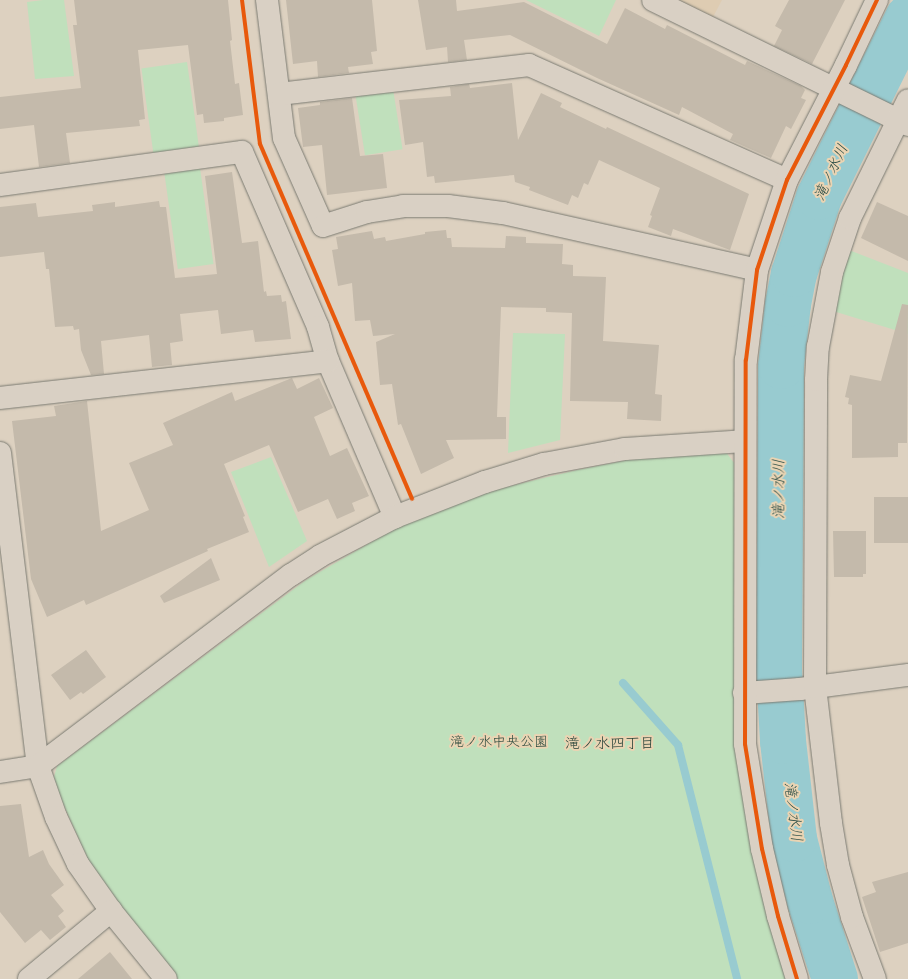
<!DOCTYPE html>
<meta charset="utf-8">
<style>
body{margin:0}
#map{position:relative;width:908px;height:979px;overflow:hidden;background:#ddd1c0;font-family:Kalam,"Klee One",sans-serif}
div>[style]{position:absolute}
[style*='--x']{left:calc(var(--x)*1px);top:calc(var(--y)*1px);width:calc(var(--w)*1px);rotate:calc(var(--a)*1deg)}
.built>*{inset:0;background:#deccb2}
.green>*{inset:0;background:#c0e0bc;transform-origin:0 0}
.stream>*{height:8px;margin:-4px;padding:0 4px;transform-origin:4px;border-radius:4px;background:#98cbd0}
.river>*{height:46px;margin:-23px;padding:0 23px;transform-origin:23px;border-radius:23px;background:#98cbd0}
.building>*{inset:0;background:#c4baab;transform-origin:0 0}
.roads{filter:drop-shadow(0 0 1px #7a7a71) drop-shadow(0 0 1px #7a7a71)}
.minor>*{height:22px;margin:-11px;padding:0 11px;transform-origin:11px;border-radius:11px;background:#d9d0c4}
.cycleway>*{height:4px;margin:-2px;padding:0 2px;transform-origin:2px;border-radius:2px;background:#e8590c}
span{translate:-50% -50%;white-space:nowrap;text-align:center;line-height:1.15;-webkit-text-stroke:4px #ead4b3;paint-order:stroke}
.park-label{font-size:14px;color:#26463b}
.water-label{font-size:15px;color:#284b44;font-style:italic}
.neighbourhood-label{font-size:15px;color:#1f3d34}
</style>
<div id="map">
<div class="built">
<i style="clip-path:polygon(673px 0,722px 0,712px 19px)"></i>
</div>
<div class="green">
<i style="clip-path:polygon(43px 0,64px 0,74px 76px,35px 79px,27px 2px)"></i>
<i style="clip-path:polygon(526px 0,616px 0,599px 36px)"></i>
<i style="left:187px;top:62px;width:87px;height:46px;rotate:82deg"></i>
<i style="left:393px;top:89px;width:61px;height:38px;rotate:81deg"></i>
<i style="left:200px;top:168px;width:97px;height:36px;rotate:82deg"></i>
<i style="clip-path:polygon(849px 250px,908px 273px,908px 334px,833px 311px)"></i>
<i style="clip-path:polygon(513px 333px,565px 334px,560px 440px,508px 453px)"></i>
<i style="clip-path:polygon(725px 451px,738px 468px,734px 603px,791px 979px,178px 979px,113px 900px,92px 869px,56px 788px,54px 777px,57px 766px,306px 580px,397px 527px,481px 493px,577px 470px,627px 460px)"></i>
<i style="clip-path:polygon(271px 457px,307px 541px,269px 567px,231px 472px)"></i>
</div>
<div class="stream">
<i style="--x:623;--y:683;--w:83;--a:48.4"></i>
<i style="--x:678;--y:745;--w:241;--a:75.8"></i>
</div>
<div class="river">
<i style="--x:835;--y:979;--w:82;--a:-107.8"></i>
<i style="--x:810;--y:901;--w:64;--a:-104.5"></i>
<i style="--x:794;--y:839;--w:99;--a:-96.4"></i>
<i style="--x:783;--y:741;--w:72;--a:-93.2"></i>
<i style="--x:779;--y:669;--w:303;--a:-89.6"></i>
<i style="--x:781;--y:366;--w:62;--a:-83.6"></i>
<i style="--x:788;--y:304;--w:31;--a:-79"></i>
<i style="--x:794;--y:274;--w:81;--a:-72"></i>
<i style="--x:819;--y:197;--w:200;--a:-63.6"></i>
</div>
<div class="building">
<i style="clip-path:polygon(74px 0,228px 0,232px 40px,230px 41px,235px 84px,239px 83px,243px 115px,224px 118px,224px 121px,204px 123px,203px 114px,197px 115px,188px 45px,138px 50px,145px 119px,139px 120px,140px 126px,66px 133px,70px 163px,39px 167px,34px 125px,0 129px,0 97px,81px 88px,73px 25px,77px 25px)"></i>
<i style="clip-path:polygon(286px 0,372px 0,377px 51px,371px 52px,373px 64px,348px 67px,349px 73px,318px 77px,317px 61px,293px 64px)"></i>
<i style="clip-path:polygon(418px 0,456px 0,457px 11px,524px 2px,607px 44px,625px 8px,665px 29px,667px 25px,745px 65px,747px 61px,801px 86px,805px 90px,801px 98px,806px 100px,791px 129px,786px 126px,771px 158px,730px 140px,733px 134px,682px 107px,679px 115px,597px 78px,510px 35px,464px 40px,467px 60px,448px 62px,447px 47px,426px 50px)"></i>
<i style="clip-path:polygon(789px 0,845px 0,812px 64px,774px 46px,782px 30px,775px 26px)"></i>
<i style="clip-path:polygon(512px 83px,518px 140px,541px 93px,562px 103px,560px 107px,606px 129px,607px 127px,749px 194px,730px 250px,673px 229px,671px 236px,648px 227px,652px 216px,650px 215px,660px 188px,599px 160px,588px 185px,584px 183px,578px 198px,572px 195px,568px 205px,529px 190px,530px 187px,515px 182px,514px 175px,435px 183px,434px 176px,427px 177px,423px 142px,405px 145px,399px 100px,451px 96px,450px 87px,469px 84px,470px 88px)"></i>
<i style="clip-path:polygon(352px 98px,360px 156px,383px 154px,387px 188px,327px 195px,322px 145px,303px 147px,298px 108px,320px 105px,320px 102px)"></i>
<i style="clip-path:polygon(232px 172px,242px 243px,258px 241px,264px 292px,266px 291px,267px 296px,281px 295px,282px 302px,286px 301px,291px 339px,255px 342px,253px 330px,221px 334px,218px 310px,180px 314px,183px 341px,170px 343px,172px 365px,152px 367px,149px 335px,101px 341px,104px 374px,91px 375px,81px 350px,79px 329px,74px 330px,73px 326px,55px 327px,49px 269px,46px 269px,44px 252px,0 257px,0 207px,36px 203px,38px 217px,93px 211px,92px 205px,115px 202px,115px 207px,159px 201px,160px 207px,166px 207px,175px 278px,217px 274px,205px 176px)"></i>
<i style="clip-path:polygon(877px 202px,908px 216px,908px 261px,861px 238px)"></i>
<i style="clip-path:polygon(446px 230px,447px 238px,451px 238px,452px 247px,505px 248px,506px 236px,526px 237px,526px 243px,563px 244px,562px 264px,573px 265px,573px 276px,606px 277px,603px 341px,659px 345px,655px 394px,662px 395px,661px 421px,627px 419px,628px 402px,570px 401px,572px 313px,546px 312px,546px 308px,501px 307px,497px 417px,506px 417px,506px 439px,446px 440px,454px 458px,421px 474px,401px 424px,398px 425px,392px 384px,380px 385px,376px 342px,395px 334px,373px 336px,370px 320px,355px 321px,352px 283px,338px 286px,332px 250px,338px 249px,336px 237px,372px 231px,374px 239px,385px 237px,386px 241px,425px 234px,425px 232px)"></i>
<i style="clip-path:polygon(902px 304px,908px 305px,907px 443px,898px 443px,898px 457px,852px 458px,852px 405px,848px 404px,849px 398px,845px 397px,850px 375px,881px 381px)"></i>
<i style="clip-path:polygon(292px 378px,297px 389px,319px 378px,333px 408px,314px 417px,330px 456px,347px 448px,369px 496px,352px 503px,355px 511px,337px 519px,328px 499px,298px 512px,269px 445px,224px 464px,245px 516px,243px 517px,249px 532px,207px 549px,208px 551px,86px 605px,84px 600px,47px 617px,31px 579px,12px 421px,56px 416px,54px 406px,87px 401px,101px 531px,149px 510px,129px 463px,173px 445px,163px 423px,232px 392px,235px 401px)"></i>
<i style="left:874px;top:497px;width:34px;height:46px"></i>
<i style="clip-path:polygon(833px 531px,866px 531px,866px 574px,863px 574px,863px 577px,834px 577px)"></i>
<i style="clip-path:polygon(211px 558px,220px 580px,164px 603px,160px 596px)"></i>
<i style="clip-path:polygon(86px 650px,106px 677px,83px 694px,81px 692px,70px 700px,51px 675px)"></i>
<i style="clip-path:polygon(21px 804px,29px 857px,43px 850px,49px 864px,64px 885px,51px 895px,64px 911px,58px 916px,66px 927px,50px 940px,41px 930px,25px 943px,0 912px,0 806px)"></i>
<i style="clip-path:polygon(908px 872px,908px 943px,880px 952px,862px 897px,876px 892px,872px 882px)"></i>
<i style="clip-path:polygon(110px 952px,132px 979px,78px 979px)"></i>
</div>
<div class="roads">
<div class="minor">
<i style="--x:267;--y:0;--w:139;--a:83"></i>
<i style="--x:284;--y:138;--w:96;--a:66.1"></i>
<i style="--x:323;--y:226;--w:46;--a:-17.7"></i>
<i style="--x:367;--y:212;--w:36;--a:-9"></i>
<i style="--x:403;--y:206;--w:45;--a:0"></i>
<i style="--x:448;--y:206;--w:55;--a:7.3"></i>
<i style="--x:503;--y:213;--w:260;--a:12.6"></i>
<i style="--x:653;--y:0;--w:284;--a:26.1"></i>
<i style="--x:279;--y:94;--w:252;--a:-6.6"></i>
<i style="--x:529;--y:65;--w:282;--a:24"></i>
<i style="--x:0;--y:185;--w:244;--a:-7.8"></i>
<i style="--x:242;--y:152;--w:191;--a:66.5"></i>
<i style="--x:318;--y:327;--w:35;--a:74"></i>
<i style="--x:328;--y:361;--w:170;--a:66.8"></i>
<i style="--x:0;--y:398;--w:330;--a:-6.4"></i>
<i style="--x:0;--y:453;--w:315;--a:83.1"></i>
<i style="--x:38;--y:766;--w:54;--a:70.6"></i>
<i style="--x:56;--y:817;--w:52;--a:64.9"></i>
<i style="--x:78;--y:864;--w:57;--a:54.9"></i>
<i style="--x:111;--y:911;--w:87;--a:51"></i>
<i style="--x:744;--y:693;--w:56;--a:-4.1"></i>
<i style="--x:800;--y:689;--w:109;--a:-7.4"></i>
<i style="--x:0;--y:772;--w:38;--a:-9"></i>
<i style="--x:38;--y:766;--w:317;--a:-37.1"></i>
<i style="--x:291;--y:575;--w:35;--a:-33"></i>
<i style="--x:320;--y:556;--w:85;--a:-27.5"></i>
<i style="--x:395;--y:517;--w:97;--a:-21.3"></i>
<i style="--x:485;--y:482;--w:62;--a:-17"></i>
<i style="--x:544;--y:464;--w:82;--a:-10.5"></i>
<i style="--x:625;--y:449;--w:119;--a:-3.8"></i>
<i style="--x:29;--y:979;--w:107;--a:-39.7"></i>
<i style="--x:797;--y:979;--w:66;--a:-106.8"></i>
<i style="--x:778;--y:916;--w:69;--a:-103.4"></i>
<i style="--x:762;--y:849;--w:106;--a:-99.2"></i>
<i style="--x:745;--y:744;--w:384;--a:-89.9"></i>
<i style="--x:746;--y:360;--w:91;--a:-83"></i>
<i style="--x:757;--y:270;--w:95;--a:-71.6"></i>
<i style="--x:787;--y:180;--w:129;--a:-62.8"></i>
<i style="--x:846;--y:65;--w:72;--a:-64.5"></i>
<i style="--x:875;--y:979;--w:66;--a:-110.4"></i>
<i style="--x:852;--y:917;--w:54;--a:-105.1"></i>
<i style="--x:838;--y:865;--w:43;--a:-99.5"></i>
<i style="--x:831;--y:823;--w:137;--a:-96.7"></i>
<i style="--x:815;--y:687;--w:307;--a:-89.8"></i>
<i style="--x:816;--y:380;--w:33;--a:-87"></i>
<i style="--x:818;--y:347;--w:76;--a:-79.4"></i>
<i style="--x:832;--y:272;--w:57;--a:-71.6"></i>
<i style="--x:850;--y:218;--w:131;--a:-63.8"></i>
</div>
</div>
<div class="cycleway">
<i style="--x:242;--y:0;--w:145;--a:82.9"></i>
<i style="--x:260;--y:144;--w:386;--a:66.8"></i>
<i style="--x:797;--y:979;--w:66;--a:-106.8"></i>
<i style="--x:778;--y:916;--w:69;--a:-103.4"></i>
<i style="--x:762;--y:849;--w:106;--a:-99.2"></i>
<i style="--x:745;--y:744;--w:384;--a:-89.9"></i>
<i style="--x:746;--y:360;--w:91;--a:-83"></i>
<i style="--x:757;--y:270;--w:95;--a:-71.6"></i>
<i style="--x:787;--y:180;--w:129;--a:-62.8"></i>
<i style="--x:846;--y:65;--w:72;--a:-64.5"></i>
</div>
<div class="park-label">
<span style="left:499px;top:742px">滝ノ水中央公園</span>
</div>
<div class="water-label">
<span style="left:832px;top:173px;rotate:-65deg">滝ノ水川</span>
<span style="left:780px;top:489px;rotate:-90deg">滝ノ水川</span>
<span style="left:792px;top:812px;rotate:83deg">滝ノ水川</span>
</div>
<div class="neighbourhood-label">
<span style="left:610px;top:745px">滝ノ水四丁目</span>
</div>
</div>
